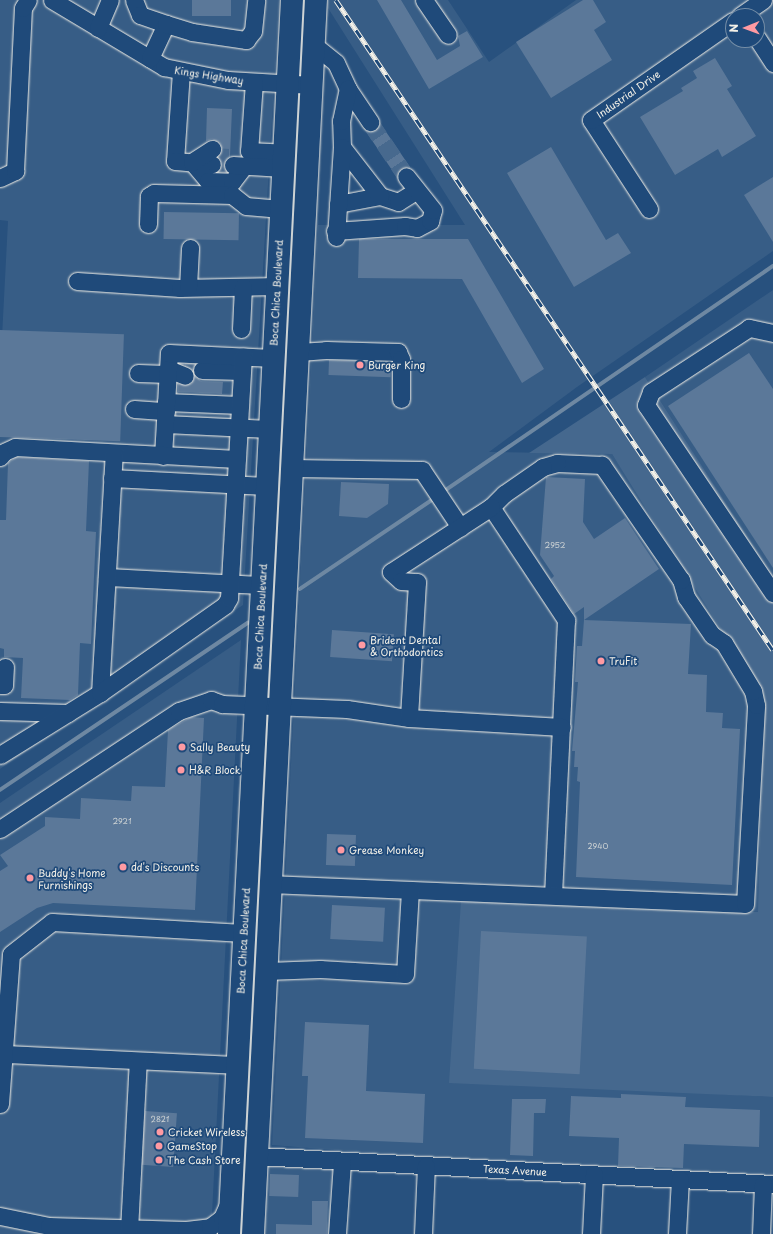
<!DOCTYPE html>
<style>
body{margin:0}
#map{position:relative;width:773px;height:1234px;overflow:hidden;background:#28517e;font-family:"Playpen Sans",sans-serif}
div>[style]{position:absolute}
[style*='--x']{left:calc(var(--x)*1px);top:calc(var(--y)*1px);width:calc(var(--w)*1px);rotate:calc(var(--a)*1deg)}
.built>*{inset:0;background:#375d86;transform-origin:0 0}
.green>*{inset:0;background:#45688e}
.stream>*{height:3.5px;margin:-1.75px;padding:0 1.75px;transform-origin:1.75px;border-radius:1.75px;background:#6e88a2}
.building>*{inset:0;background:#5b7899;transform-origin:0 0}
.minor-tunnel>*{height:17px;margin-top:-8.5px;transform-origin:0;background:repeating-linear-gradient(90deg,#47698e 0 17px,transparent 0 25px)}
.roads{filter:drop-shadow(0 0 1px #f4f1e8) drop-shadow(0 0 1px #f4f1e8)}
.minor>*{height:17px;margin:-8.5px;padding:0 8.5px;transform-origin:8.5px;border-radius:8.5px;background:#1f4a7a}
.major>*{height:22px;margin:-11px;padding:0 11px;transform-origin:11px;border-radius:11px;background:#1f4a7a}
.rail>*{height:4.5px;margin-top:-2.25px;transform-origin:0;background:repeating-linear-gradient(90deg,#1f4a7a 0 9px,#f4f1e8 0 18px);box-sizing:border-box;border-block:1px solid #f4f1e8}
.dots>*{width:11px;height:11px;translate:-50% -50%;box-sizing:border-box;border:2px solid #1f4a7a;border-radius:50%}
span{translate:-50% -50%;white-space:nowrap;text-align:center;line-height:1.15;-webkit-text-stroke:3.5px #1f4a7a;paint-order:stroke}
.number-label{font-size:8px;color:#ced3d4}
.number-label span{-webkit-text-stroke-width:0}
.street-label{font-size:10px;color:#f4f1e8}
.poi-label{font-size:10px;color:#f4f1e8}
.left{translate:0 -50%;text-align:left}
.north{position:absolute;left:725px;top:8px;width:40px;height:40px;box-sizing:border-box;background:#1f4a7a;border:1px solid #748da6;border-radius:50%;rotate:269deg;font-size:11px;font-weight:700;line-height:16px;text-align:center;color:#f4f1e8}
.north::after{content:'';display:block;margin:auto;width:14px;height:18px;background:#ff9aa2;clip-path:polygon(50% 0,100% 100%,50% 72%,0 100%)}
</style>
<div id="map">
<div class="built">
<i style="clip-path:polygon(0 0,279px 0,243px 605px,0 769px,0 376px,8px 221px,0 220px)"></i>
<i style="clip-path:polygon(evenodd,328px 0,448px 0,489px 62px,576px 0,773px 0,773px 251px,577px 387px,489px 452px,612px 454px,773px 693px,767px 912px,549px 906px,684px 1092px,773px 1097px,773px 1185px,272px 1145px,318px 225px,465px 225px,328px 8px,328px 0,733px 16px,757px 16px,757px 40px,733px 40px,733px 16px)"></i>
<i style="clip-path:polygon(773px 290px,773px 578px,645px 377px)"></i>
<i style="clip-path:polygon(241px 640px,211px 1234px,0 1234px,0 803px)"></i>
<i style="left:269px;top:1165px;width:65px;height:69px;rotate:4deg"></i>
</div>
<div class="green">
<i style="clip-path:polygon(645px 377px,773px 577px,773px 1097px,449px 1083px,461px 901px,758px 912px,764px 699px,612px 454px,529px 453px)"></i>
</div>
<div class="stream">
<i style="--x:443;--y:492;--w:400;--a:-34.4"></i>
<i style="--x:300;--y:589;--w:163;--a:-34"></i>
<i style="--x:0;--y:790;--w:299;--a:-34"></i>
</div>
<div class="building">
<i style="left:192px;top:0;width:39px;height:16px"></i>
<i style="clip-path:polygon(377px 0,401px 0,437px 60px,460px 46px,458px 36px,467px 31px,483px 57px,429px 89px)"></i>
<i style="clip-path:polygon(583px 0,593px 0,606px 22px,594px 30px,612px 60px,551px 98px,516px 42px)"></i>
<i style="clip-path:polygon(715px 58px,732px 86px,727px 89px,756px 136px,722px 157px,718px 149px,675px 175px,640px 117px,683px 91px,681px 88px,697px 78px,693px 71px)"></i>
<i style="clip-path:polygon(207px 108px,232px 109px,230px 156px,223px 164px,226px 172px,218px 171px,222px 164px,218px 156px,222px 149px,220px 143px,212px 139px,206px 141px)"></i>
<i style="clip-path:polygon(380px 123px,410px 167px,400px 168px,396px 176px,365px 130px,375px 130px)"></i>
<i style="clip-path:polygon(551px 147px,606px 240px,618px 233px,631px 253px,574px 287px,507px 173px)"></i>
<i style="clip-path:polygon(773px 177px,773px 242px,744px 195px)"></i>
<i style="left:164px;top:212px;width:75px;height:27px;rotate:1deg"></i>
<i style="clip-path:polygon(359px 239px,468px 239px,544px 369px,522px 383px,462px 279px,358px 278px)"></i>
<i style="left:0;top:330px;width:124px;height:107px;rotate:2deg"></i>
<i style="clip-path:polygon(749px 353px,773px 389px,773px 568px,668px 406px)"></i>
<i style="left:329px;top:360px;width:62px;height:15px;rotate:2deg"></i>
<i style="clip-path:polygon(195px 376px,201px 381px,223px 382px,222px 394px,178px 392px,178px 384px,191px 384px)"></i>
<i style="clip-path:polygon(16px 457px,89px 461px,86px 531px,96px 532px,91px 644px,80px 643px,78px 695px,70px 700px,21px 698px,23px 658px,4px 657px,4px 649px,0 648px,0 520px,6px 520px,8px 463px)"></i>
<i style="clip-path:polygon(546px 477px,585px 479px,583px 522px,594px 539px,625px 518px,659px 569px,584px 620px,584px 607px,574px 614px,551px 579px,554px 576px,540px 555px)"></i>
<i style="clip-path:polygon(341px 482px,389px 484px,388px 504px,367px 518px,339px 516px)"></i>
<i style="clip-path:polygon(584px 620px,691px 624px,688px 674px,707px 675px,706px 712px,723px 713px,722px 728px,740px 729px,732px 885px,576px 877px,580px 782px,577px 781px,578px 767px,574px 767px,575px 751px,572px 751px,578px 682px,575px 682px,577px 646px,582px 646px)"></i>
<i style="left:332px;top:630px;width:62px;height:27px;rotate:4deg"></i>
<i style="clip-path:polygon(191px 717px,204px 718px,195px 910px,53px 903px,37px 908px,0 932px,0 871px,8px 866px,0 855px,45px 826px,45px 817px,80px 819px,81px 798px,131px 801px,132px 786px,165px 787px,168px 730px)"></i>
<i style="left:327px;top:834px;width:29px;height:31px;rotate:2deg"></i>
<i style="left:332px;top:905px;width:53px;height:34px;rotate:3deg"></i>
<i style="left:481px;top:931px;width:106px;height:138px;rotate:3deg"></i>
<i style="clip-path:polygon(305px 1022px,369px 1025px,366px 1091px,425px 1094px,423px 1143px,305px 1138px,308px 1076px,302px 1076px)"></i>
<i style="clip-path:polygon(621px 1094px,686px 1097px,685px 1107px,760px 1110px,759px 1147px,684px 1144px,683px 1168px,618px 1166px,619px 1138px,569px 1136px,571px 1096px,621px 1098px)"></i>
<i style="clip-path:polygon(512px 1099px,546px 1099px,545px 1113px,534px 1113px,533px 1156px,510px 1155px)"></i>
<i style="left:145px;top:1111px;width:32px;height:54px;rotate:4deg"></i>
<i style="left:270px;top:1174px;width:29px;height:22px;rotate:2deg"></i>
<i style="clip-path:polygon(312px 1201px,328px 1201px,327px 1234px,276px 1234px,276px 1224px,312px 1225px)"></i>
</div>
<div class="minor-tunnel">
<i style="--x:370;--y:122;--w:65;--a:56.3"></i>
<i style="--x:212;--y:156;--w:18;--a:3"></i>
<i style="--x:212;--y:170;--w:18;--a:3"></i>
<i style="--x:185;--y:364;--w:17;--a:0"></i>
</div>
<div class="roads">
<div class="minor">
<i style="--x:52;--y:0;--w:131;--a:30.9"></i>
<i style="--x:164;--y:67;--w:65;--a:11.5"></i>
<i style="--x:228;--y:80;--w:84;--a:3.4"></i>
<i style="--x:134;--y:0;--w:16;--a:68"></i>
<i style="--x:140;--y:15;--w:28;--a:19"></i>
<i style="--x:166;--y:24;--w:38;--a:115"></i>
<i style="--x:424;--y:0;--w:42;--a:55.6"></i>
<i style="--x:740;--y:16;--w:28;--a:-35"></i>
<i style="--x:166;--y:24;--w:27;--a:17"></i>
<i style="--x:192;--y:32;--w:55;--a:8.4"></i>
<i style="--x:246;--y:40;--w:11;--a:-52"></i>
<i style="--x:253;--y:31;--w:31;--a:-84"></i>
<i style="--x:98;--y:28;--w:30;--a:-67"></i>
<i style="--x:757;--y:38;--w:30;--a:57"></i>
<i style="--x:314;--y:45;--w:28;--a:39"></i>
<i style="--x:336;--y:63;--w:29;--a:65"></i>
<i style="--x:348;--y:89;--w:40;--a:56"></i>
<i style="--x:181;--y:71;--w:90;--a:93.8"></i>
<i style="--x:175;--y:161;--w:37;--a:5"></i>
<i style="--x:254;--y:82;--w:69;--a:94.1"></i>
<i style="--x:249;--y:151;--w:35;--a:3"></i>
<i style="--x:192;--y:162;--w:25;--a:50"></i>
<i style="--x:208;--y:181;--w:24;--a:2"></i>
<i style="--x:232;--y:182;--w:20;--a:-53"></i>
<i style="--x:192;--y:162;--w:24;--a:-33"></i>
<i style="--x:233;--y:165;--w:50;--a:3.4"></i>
<i style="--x:0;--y:178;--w:17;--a:-25"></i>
<i style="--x:15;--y:171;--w:163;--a:-87.2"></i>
<i style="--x:23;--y:8;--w:9;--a:-58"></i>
<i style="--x:380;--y:196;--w:19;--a:18"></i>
<i style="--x:398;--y:202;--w:22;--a:-32"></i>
<i style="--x:338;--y:204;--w:43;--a:-10.8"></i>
<i style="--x:380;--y:196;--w:62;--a:-127.8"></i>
<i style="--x:342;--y:147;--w:26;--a:-92"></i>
<i style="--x:341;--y:121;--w:33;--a:-78"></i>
<i style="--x:649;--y:209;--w:106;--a:-123.1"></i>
<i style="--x:591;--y:120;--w:173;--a:-34.9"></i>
<i style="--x:148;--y:224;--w:28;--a:-88"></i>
<i style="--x:149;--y:196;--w:6;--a:-31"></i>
<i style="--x:154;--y:193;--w:78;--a:1.5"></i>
<i style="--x:232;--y:195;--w:18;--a:38"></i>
<i style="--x:246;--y:206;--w:35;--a:5"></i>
<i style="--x:335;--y:231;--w:70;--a:-4.1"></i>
<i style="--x:405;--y:226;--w:12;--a:9"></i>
<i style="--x:417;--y:228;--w:15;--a:-28"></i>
<i style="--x:430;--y:221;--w:11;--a:-75"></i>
<i style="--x:433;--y:210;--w:43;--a:-128.5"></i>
<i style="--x:336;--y:237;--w:90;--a:-86.2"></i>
<i style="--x:77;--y:281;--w:103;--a:3.9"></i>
<i style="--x:180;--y:288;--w:97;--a:-1.2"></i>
<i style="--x:188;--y:287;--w:39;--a:-87"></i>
<i style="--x:241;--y:329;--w:42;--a:-87.3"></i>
<i style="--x:773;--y:333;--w:25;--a:-168"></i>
<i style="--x:749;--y:328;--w:117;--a:146.9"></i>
<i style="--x:651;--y:392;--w:14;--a:111"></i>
<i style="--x:646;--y:405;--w:227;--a:56"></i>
<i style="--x:299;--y:352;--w:27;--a:-4"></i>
<i style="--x:326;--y:350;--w:72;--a:1.6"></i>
<i style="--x:398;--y:352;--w:8;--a:67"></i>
<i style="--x:401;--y:359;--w:40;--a:90"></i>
<i style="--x:168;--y:369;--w:18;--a:22"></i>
<i style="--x:202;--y:370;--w:40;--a:1.4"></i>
<i style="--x:138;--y:373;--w:29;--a:2"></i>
<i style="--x:166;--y:402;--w:74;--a:2.3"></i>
<i style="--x:134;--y:409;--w:32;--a:4"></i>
<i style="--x:165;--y:424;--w:104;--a:2.8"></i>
<i style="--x:163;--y:456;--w:103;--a:-86.7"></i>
<i style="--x:169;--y:353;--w:104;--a:2.8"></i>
<i style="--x:0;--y:457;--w:6;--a:-51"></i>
<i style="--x:4;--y:452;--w:12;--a:-24"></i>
<i style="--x:15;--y:447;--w:222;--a:3.1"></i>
<i style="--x:293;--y:468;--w:129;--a:0.9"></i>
<i style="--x:422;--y:470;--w:69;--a:56.3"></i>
<i style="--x:112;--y:478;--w:154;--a:3"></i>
<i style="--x:491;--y:507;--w:136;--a:56.4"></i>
<i style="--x:566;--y:620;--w:275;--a:92.7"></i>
<i style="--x:107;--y:577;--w:154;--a:3"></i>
<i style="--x:0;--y:685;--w:4;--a:0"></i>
<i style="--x:4;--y:685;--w:18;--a:-87"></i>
<i style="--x:100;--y:693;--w:240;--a:-86.7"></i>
<i style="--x:0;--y:711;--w:68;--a:1.7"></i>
<i style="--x:0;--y:755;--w:118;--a:-31.8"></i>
<i style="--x:100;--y:693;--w:153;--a:-35.1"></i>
<i style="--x:225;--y:605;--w:8;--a:-60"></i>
<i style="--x:229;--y:598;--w:242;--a:-86.7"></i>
<i style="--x:0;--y:829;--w:214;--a:-33.4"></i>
<i style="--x:179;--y:711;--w:34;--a:-19"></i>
<i style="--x:211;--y:700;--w:12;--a:20"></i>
<i style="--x:222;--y:704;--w:125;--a:2.3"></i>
<i style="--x:347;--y:709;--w:63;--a:8.3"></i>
<i style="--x:409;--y:718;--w:153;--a:3.4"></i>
<i style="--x:271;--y:884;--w:474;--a:2.4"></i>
<i style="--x:745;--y:904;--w:199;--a:-86.8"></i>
<i style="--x:756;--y:705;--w:14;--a:-102"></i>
<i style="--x:753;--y:691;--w:56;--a:-121.1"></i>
<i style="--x:724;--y:643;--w:14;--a:-146"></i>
<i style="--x:712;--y:635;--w:46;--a:-124.4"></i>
<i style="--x:686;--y:597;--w:18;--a:-106"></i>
<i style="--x:681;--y:580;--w:140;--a:-124.5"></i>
<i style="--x:602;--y:465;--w:45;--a:-177.5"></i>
<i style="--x:557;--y:463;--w:15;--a:164"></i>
<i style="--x:543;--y:467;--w:47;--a:145.3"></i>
<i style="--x:504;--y:494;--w:18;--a:135"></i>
<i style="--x:491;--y:507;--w:119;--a:147"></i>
<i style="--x:391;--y:572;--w:13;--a:42"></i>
<i style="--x:401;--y:581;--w:16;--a:4"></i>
<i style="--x:417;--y:582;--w:136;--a:93.4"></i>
<i style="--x:267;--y:971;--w:53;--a:-2.2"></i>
<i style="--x:320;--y:969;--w:85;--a:3.4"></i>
<i style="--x:405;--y:974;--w:84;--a:-86.6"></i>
<i style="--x:4;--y:1054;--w:233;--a:2.7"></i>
<i style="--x:0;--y:1104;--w:150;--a:-85.8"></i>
<i style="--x:11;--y:954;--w:52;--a:-38"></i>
<i style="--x:52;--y:922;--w:192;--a:3.3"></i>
<i style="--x:257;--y:1156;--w:517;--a:3.11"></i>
<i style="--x:0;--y:1216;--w:50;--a:11.5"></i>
<i style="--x:49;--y:1226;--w:137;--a:1.7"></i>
<i style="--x:186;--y:1230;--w:24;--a:-7"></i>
<i style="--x:210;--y:1227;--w:15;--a:-37"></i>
<i style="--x:222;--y:1218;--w:17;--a:-66"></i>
<i style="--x:129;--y:1230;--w:169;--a:-87"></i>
<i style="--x:337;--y:1234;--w:72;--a:-86"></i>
<i style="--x:423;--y:1234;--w:68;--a:-87.5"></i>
<i style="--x:591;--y:1234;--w:60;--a:-87.1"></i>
<i style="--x:677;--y:1234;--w:55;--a:-86.9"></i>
<i style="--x:761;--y:1234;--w:50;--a:-87.7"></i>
</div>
<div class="major">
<i style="--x:229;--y:1234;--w:1236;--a:-87.08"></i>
<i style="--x:253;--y:1234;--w:1236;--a:-87.08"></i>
</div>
</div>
<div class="rail">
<i style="--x:336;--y:0;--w:783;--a:56.09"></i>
</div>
<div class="dots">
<i style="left:360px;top:365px;background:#ff9aa2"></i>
<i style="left:362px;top:645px;background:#ff9aa2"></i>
<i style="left:601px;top:661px;background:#ff9aa2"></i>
<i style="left:182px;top:747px;background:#ff9aa2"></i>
<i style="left:181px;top:770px;background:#ff9aa2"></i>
<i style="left:341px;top:850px;background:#ff9aa2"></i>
<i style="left:123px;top:867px;background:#ff9aa2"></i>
<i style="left:30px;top:878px;background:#ff9aa2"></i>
<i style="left:160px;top:1132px;background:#ff9aa2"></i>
<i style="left:159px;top:1146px;background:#ff9aa2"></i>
<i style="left:159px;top:1160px;background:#ff9aa2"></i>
</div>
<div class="number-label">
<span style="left:555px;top:546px">2952</span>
<span style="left:122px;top:822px">2921</span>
<span style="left:598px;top:847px">2940</span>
<span style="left:160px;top:1120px">2821</span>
</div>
<div class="street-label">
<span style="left:209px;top:75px;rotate:9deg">Kings Highway</span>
<span style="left:628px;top:94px;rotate:-35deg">Industrial Drive</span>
<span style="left:276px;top:293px;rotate:-87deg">Boca Chica Boulevard</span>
<span style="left:260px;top:617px;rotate:-87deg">Boca Chica Boulevard</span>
<span style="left:243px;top:941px;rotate:-87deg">Boca Chica Boulevard</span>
<span style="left:515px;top:1170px;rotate:3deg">Texas Avenue</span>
</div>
<div class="poi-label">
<span class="left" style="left:368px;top:365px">Burger King</span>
<span class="left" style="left:370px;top:645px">Brident Dental<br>&amp; Orthodontics</span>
<span class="left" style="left:609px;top:661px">TruFit</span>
<span class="left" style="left:190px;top:747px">Sally Beauty</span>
<span class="left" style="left:189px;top:770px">H&amp;R Block</span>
<span class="left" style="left:349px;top:850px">Grease Monkey</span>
<span class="left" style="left:131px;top:867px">dd's Discounts</span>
<span class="left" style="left:38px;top:878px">Buddy's Home<br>Furnishings</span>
<span class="left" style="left:168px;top:1132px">Cricket Wireless</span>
<span class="left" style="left:167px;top:1146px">GameStop</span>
<span class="left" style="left:167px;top:1160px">The Cash Store</span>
</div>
<div class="north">N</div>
</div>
